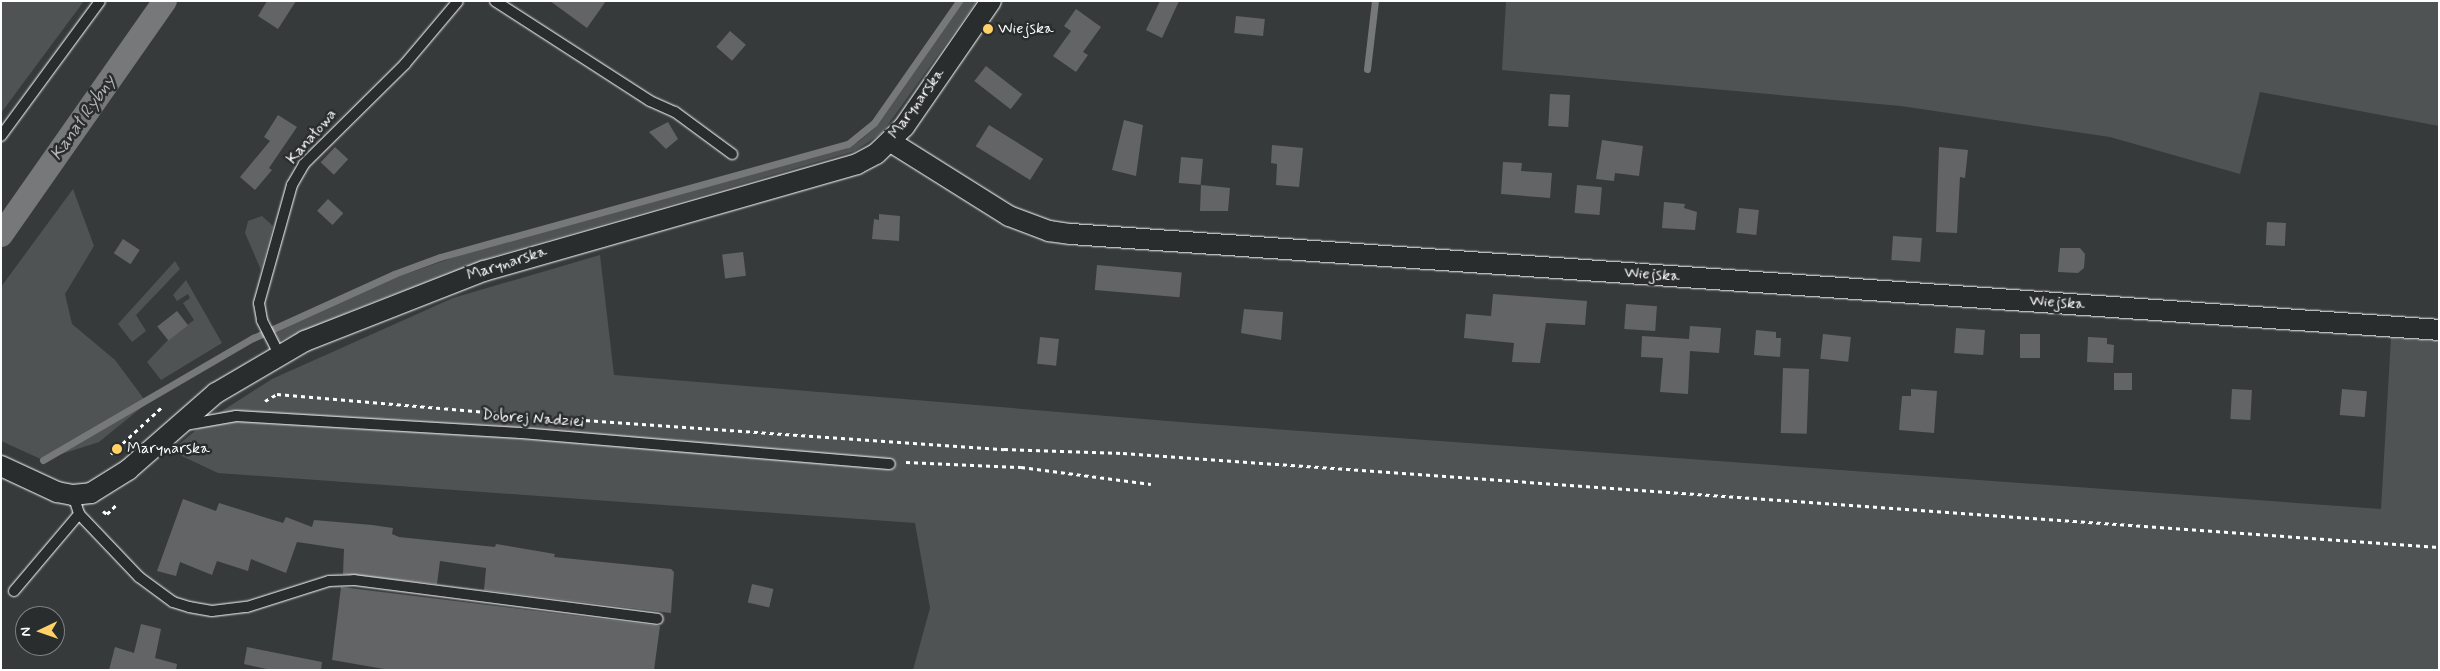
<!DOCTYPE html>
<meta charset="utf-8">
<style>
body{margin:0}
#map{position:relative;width:2440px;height:671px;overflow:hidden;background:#373a3b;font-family:Mynerve,sans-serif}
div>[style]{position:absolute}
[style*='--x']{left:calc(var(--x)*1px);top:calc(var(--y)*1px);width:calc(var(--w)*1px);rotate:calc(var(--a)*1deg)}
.green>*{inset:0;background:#505354}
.stream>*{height:7px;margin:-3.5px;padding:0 3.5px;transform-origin:3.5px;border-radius:3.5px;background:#767879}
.canal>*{height:24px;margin:-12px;padding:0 12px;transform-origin:12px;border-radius:12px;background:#767879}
.building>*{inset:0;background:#636465;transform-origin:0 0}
.path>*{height:3px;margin-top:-1.5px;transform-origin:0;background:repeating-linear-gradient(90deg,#fff 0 4px,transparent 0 8px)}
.roads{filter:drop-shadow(0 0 1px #fff) drop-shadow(0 0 1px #fff)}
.lane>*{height:10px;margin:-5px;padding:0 5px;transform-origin:5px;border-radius:5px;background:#2a2d2e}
.street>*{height:20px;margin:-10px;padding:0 10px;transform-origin:10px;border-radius:10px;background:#2a2d2e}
.dots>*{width:14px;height:14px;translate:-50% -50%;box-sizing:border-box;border:2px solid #2a2d2e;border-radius:50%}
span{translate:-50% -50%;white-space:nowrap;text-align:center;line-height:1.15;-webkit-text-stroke:5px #2a2d2e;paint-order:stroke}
.poi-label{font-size:16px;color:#fff}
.left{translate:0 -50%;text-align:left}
.street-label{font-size:16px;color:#fff}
.water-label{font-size:18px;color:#b4b5b5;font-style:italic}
.frame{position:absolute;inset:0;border:2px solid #fff;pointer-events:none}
.north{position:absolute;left:15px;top:606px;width:50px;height:50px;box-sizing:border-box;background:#2a2d2e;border:1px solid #7f8182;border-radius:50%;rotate:267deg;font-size:14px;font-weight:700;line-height:20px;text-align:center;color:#fff}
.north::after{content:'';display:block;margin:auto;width:18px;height:22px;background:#ffd166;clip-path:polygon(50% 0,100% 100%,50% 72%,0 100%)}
</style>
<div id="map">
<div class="green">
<i style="clip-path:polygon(1px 1px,84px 1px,1px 113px)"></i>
<i style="clip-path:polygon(964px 1px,977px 1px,882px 133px,855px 151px,491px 257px,358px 308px,277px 342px,273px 332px,392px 279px,457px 256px,858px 142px,877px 126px)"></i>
<i style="clip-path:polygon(1506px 1px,2439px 1px,2439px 126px,2260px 92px,2240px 174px,2110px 137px,1901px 106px,1502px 70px)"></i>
<i style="clip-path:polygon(73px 189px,94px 246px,65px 294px,72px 324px,115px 360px,147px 403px,99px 442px,43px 460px,1px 441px,1px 287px)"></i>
<i style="clip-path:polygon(262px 216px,273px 226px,261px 270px,245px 233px,248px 221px)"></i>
<i style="clip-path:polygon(600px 255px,614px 375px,1192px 423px,2381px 509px,2391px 338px,2439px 341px,2439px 670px,913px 670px,930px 608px,915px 523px,218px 473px,171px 451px,208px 420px,272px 379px,453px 298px)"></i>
<i style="clip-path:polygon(175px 261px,180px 269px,136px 315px,146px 331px,132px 342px,118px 324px)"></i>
<i style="clip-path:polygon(186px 280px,222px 343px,161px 380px,147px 362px,168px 340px,194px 320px,183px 303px,190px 298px,188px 294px,177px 301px,173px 295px)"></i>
</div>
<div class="stream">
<i style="--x:1367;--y:69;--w:68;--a:-83.3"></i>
<i style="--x:43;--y:460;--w:243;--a:-30.2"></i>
<i style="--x:253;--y:338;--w:155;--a:-24.4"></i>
<i style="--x:394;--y:274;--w:49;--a:-20.3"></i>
<i style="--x:440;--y:257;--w:423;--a:-15.5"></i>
<i style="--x:848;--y:144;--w:33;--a:-39"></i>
<i style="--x:874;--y:123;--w:149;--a:-55.1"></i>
</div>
<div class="canal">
<i style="--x:1;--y:235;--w:286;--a:-55"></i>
</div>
<div class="building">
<i style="clip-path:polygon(267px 1px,296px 1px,278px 29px,258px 16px)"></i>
<i style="clip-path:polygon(550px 1px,606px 1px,587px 28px)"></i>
<i style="clip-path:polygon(1160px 1px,1179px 1px,1162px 38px,1146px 30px)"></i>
<i style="clip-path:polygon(1076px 9px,1101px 27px,1083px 52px,1088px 55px,1076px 72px,1053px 56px,1071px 31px,1064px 26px)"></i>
<i style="left:1236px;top:16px;width:29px;height:17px;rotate:6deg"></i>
<i style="left:730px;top:31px;width:21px;height:21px;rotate:41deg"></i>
<i style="left:986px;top:66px;width:46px;height:19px;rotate:38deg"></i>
<i style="left:1550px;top:94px;width:20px;height:32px;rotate:3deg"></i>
<i style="clip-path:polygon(278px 115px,297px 127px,269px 168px,272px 170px,255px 190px,240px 177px,270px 141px,264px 137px)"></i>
<i style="clip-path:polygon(1124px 120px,1143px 125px,1136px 176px,1112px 170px)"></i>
<i style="clip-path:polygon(668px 122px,678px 139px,666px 149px,649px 132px)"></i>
<i style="left:989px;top:125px;width:64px;height:25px;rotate:32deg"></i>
<i style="clip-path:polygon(1602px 140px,1643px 146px,1639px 176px,1615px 173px,1614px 181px,1596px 179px)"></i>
<i style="clip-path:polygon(1272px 145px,1303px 148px,1299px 187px,1276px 185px,1277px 164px,1271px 163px)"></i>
<i style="left:335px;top:147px;width:18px;height:21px;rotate:43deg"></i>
<i style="clip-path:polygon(1939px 147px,1968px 150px,1965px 178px,1960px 177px,1957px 233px,1936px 232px)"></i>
<i style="left:1181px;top:157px;width:22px;height:26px;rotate:5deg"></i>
<i style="clip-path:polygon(1503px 162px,1522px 163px,1521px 171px,1552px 173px,1550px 198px,1501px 194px)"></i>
<i style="clip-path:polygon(1201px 185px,1230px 188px,1228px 211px,1200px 211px)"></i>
<i style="left:1577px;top:185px;width:25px;height:28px;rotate:5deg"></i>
<i style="left:328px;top:199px;width:21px;height:16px;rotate:43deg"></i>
<i style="clip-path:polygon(1664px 202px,1685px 204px,1684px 208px,1697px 212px,1695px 230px,1662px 228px)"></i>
<i style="left:1739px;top:208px;width:20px;height:25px;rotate:6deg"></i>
<i style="clip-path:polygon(879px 214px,900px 216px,899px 241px,872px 239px,874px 219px,879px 220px)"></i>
<i style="left:2267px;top:222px;width:19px;height:23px;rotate:3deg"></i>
<i style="left:1893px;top:236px;width:29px;height:24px;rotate:4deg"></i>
<i style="left:123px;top:239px;width:20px;height:17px;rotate:33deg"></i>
<i style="clip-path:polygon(2060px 248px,2080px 248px,2085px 254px,2084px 268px,2078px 273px,2058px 272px)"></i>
<i style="left:743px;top:252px;width:24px;height:21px;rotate:83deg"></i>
<i style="left:1097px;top:265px;width:85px;height:25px;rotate:5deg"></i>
<i style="clip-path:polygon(1493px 294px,1587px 301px,1585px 325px,1546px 323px,1540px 363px,1512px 362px,1514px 343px,1464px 338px,1466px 314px,1491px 316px)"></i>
<i style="left:1626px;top:304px;width:31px;height:25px;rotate:4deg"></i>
<i style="clip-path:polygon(1244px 309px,1283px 312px,1281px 340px,1241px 333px)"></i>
<i style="left:177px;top:311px;width:18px;height:25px;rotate:52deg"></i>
<i style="clip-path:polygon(1690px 326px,1721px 328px,1719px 353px,1690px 351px,1688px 394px,1660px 392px,1663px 358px,1641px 357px,1642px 336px,1689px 339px)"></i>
<i style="left:1956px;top:328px;width:29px;height:25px;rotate:4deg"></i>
<i style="clip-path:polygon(1756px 330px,1776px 332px,1776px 338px,1781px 338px,1780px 357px,1754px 355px)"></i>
<i style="left:1823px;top:334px;width:28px;height:25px;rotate:6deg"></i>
<i style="left:2020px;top:334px;width:20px;height:24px"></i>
<i style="left:1040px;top:337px;width:19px;height:27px;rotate:6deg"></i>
<i style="clip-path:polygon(2088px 337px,2107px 338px,2107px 344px,2114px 345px,2113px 363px,2087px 362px)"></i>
<i style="left:1783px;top:368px;width:26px;height:65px;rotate:2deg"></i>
<i style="left:2114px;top:373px;width:18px;height:17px"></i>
<i style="clip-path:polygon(1911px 389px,1937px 391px,1934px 433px,1899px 430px,1902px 396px,1911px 396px)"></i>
<i style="left:2232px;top:389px;width:20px;height:30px;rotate:3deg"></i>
<i style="left:2342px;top:389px;width:25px;height:26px;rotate:5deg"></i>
<i style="clip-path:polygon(183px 499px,216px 511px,219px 503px,283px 523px,286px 517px,312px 527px,314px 520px,372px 525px,393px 528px,392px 534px,399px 537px,495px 547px,496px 544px,555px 554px,554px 557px,671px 569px,674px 572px,671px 613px,484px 590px,486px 568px,440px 561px,437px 584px,343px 574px,344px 549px,297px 542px,286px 573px,251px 559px,248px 571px,217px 561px,212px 575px,180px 562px,176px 576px,157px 571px)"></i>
<i style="left:752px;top:584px;width:22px;height:19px;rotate:13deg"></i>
<i style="clip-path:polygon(341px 587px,660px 626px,654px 670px,390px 670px,332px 660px)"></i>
<i style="clip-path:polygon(141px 624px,161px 629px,155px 658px,177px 664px,176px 670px,109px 670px,115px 647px,134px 653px)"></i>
<i style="clip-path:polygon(247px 647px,322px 662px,321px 670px,271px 670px,244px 664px)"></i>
</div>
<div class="path">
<i style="--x:265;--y:401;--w:14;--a:-30"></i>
<i style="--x:277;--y:394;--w:246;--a:4.9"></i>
<i style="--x:570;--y:419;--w:435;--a:4"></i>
<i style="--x:1004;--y:449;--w:119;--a:1.9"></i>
<i style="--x:1123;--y:453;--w:1319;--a:4.09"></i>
<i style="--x:111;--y:454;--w:68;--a:-42.6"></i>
<i style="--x:906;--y:462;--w:115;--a:2.5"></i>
<i style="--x:1021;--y:467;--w:131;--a:7.5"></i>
<i style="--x:103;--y:511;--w:5;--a:37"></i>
<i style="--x:107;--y:514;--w:16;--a:-45"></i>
</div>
<div class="roads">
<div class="lane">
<i style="--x:495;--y:1;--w:184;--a:32.8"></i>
<i style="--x:650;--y:101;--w:27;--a:24"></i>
<i style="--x:675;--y:112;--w:71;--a:36.4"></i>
<i style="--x:1;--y:136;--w:167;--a:-53.7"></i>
<i style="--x:279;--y:354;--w:38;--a:-117"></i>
<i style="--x:262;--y:320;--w:17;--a:-100"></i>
<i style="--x:259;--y:303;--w:123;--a:-74.4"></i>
<i style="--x:292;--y:185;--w:24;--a:-60"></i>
<i style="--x:304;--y:164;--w:142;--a:-44.7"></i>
<i style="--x:405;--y:64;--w:82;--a:-49.9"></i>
<i style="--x:185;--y:425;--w:52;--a:-10"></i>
<i style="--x:236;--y:416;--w:285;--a:3.4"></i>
<i style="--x:520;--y:433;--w:371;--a:4.8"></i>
<i style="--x:73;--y:495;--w:20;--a:72"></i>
<i style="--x:79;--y:514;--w:87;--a:46.4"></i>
<i style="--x:139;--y:577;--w:42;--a:36.3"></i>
<i style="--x:173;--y:602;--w:17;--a:17"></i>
<i style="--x:189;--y:607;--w:23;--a:10"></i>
<i style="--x:212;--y:611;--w:35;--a:-7"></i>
<i style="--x:247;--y:607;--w:86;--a:-17.6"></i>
<i style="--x:329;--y:581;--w:25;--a:-2"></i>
<i style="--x:354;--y:580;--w:306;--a:7.3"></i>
<i style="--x:14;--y:591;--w:101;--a:-49.8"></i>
</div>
<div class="street">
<i style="--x:891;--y:142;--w:139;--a:32.1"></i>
<i style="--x:1009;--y:216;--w:43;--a:20.6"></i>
<i style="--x:1049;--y:231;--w:22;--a:8"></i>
<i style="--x:1071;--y:234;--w:1371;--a:4.01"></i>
<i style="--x:1;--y:466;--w:62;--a:24.9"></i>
<i style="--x:57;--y:492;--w:16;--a:11"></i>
<i style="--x:73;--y:495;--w:18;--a:-6"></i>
<i style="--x:91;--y:493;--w:44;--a:-31.9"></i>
<i style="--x:128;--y:470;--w:117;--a:-41.2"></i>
<i style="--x:216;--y:393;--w:103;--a:-30.3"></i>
<i style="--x:305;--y:341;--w:192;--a:-21.4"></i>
<i style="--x:484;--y:271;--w:388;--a:-16"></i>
<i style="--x:857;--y:164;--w:21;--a:-28"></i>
<i style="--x:876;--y:154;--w:39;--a:-44"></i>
<i style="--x:904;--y:127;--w:153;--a:-55.4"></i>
</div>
</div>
<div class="dots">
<i style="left:988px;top:29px;background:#ffd166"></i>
<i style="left:117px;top:449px;background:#ffd166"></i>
</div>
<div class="poi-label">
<span class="left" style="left:998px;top:29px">Wiejska</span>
<span class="left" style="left:127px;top:449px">Marynarska</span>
</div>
<div class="street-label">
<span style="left:917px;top:104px;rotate:-54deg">Marynarska</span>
<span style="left:312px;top:137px;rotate:-49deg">Kanałowa</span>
<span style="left:507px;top:264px;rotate:-18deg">Marynarska</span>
<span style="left:1652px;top:275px;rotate:4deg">Wiejska</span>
<span style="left:2057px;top:303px;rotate:4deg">Wiejska</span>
<span style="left:533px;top:419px;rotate:4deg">Dobrej Nadziei</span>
</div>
<div class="water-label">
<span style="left:83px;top:118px;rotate:-55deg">Kanał Rybny</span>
</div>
<div class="frame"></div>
<div class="north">N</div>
</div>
